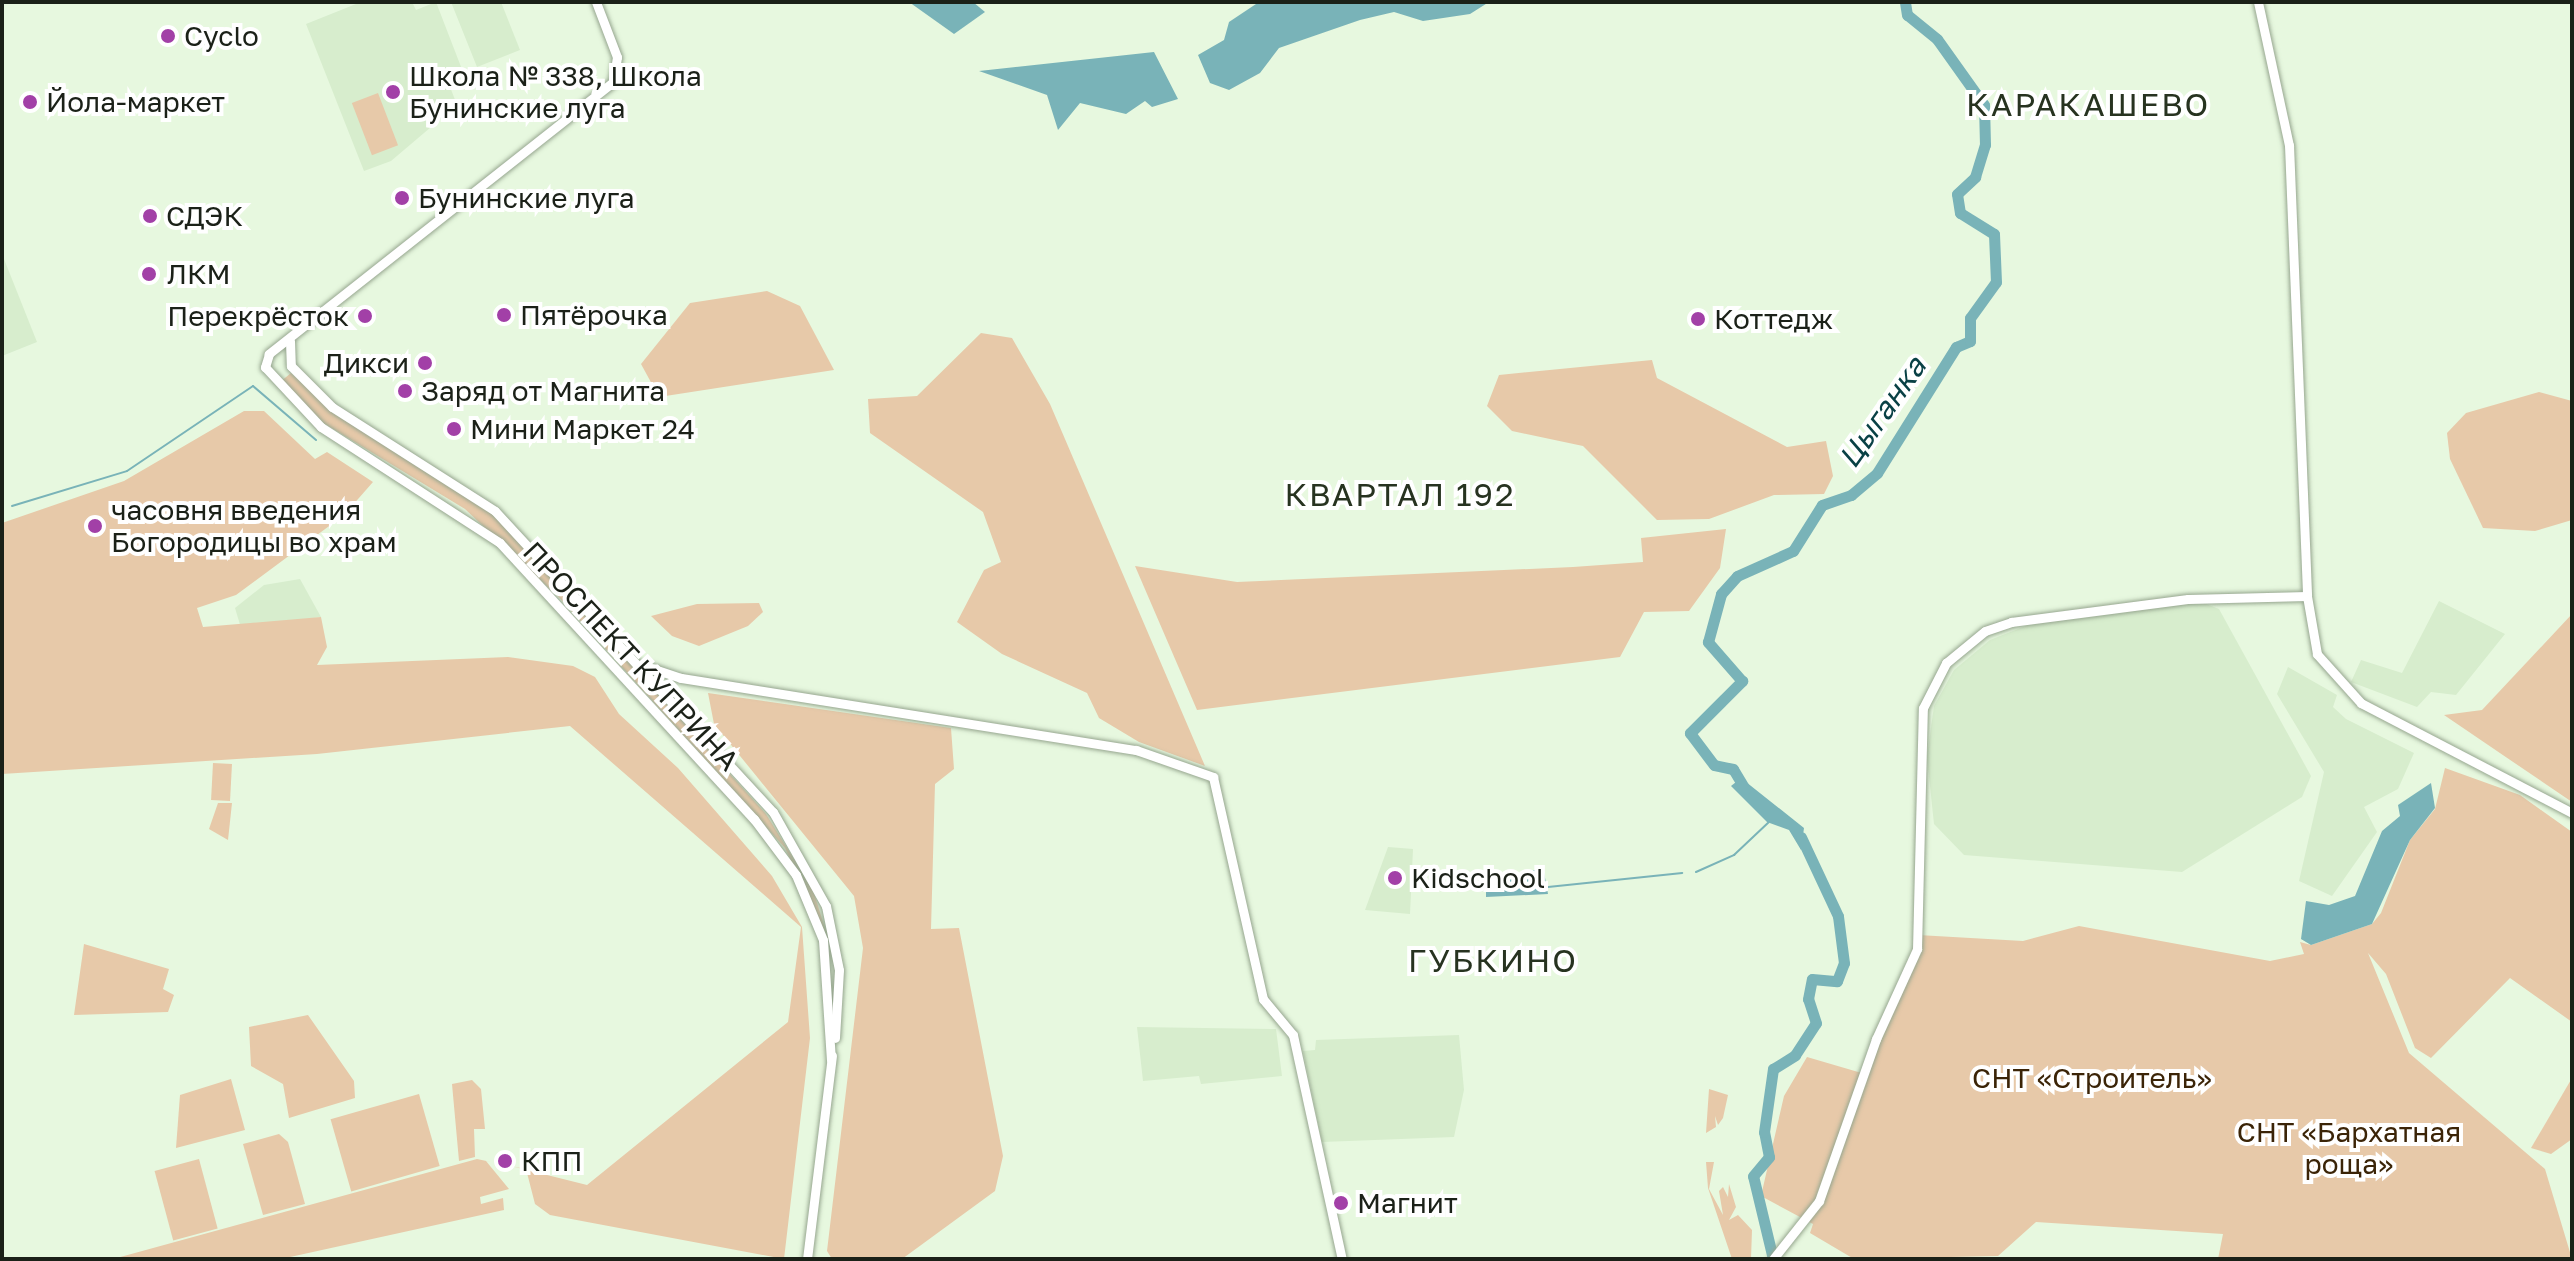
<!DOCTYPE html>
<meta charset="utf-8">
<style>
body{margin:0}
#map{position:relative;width:2574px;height:1261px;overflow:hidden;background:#e7f8df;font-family:"Golos Text",sans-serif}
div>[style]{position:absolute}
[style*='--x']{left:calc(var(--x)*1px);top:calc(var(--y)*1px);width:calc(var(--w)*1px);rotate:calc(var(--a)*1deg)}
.built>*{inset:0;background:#d7edcd}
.green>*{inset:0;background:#e7c9a9;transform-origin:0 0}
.water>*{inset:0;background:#79b3b8}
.stream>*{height:2px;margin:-1px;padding:0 1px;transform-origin:1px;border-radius:1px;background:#79b3b8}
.river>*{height:11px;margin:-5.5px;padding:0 5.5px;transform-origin:5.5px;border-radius:5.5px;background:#79b3b8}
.roads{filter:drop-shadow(0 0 2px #96a68f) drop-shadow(0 0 2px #96a68f)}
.secondary>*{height:9px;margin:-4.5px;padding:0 4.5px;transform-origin:4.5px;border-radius:4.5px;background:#fff}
.dots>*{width:22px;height:22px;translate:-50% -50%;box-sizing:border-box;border:4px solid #fff;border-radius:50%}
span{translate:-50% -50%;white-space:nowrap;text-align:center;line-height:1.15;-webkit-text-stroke:8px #fff;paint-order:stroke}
.poi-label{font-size:28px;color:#1b2118}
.left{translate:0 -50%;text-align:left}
.right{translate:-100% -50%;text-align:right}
.street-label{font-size:28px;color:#1b2118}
.park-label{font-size:28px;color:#3b2407}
.water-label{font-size:30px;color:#094145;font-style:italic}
.quarter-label{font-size:32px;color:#273320;letter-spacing:2px}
.frame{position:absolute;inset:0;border:4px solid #1b2118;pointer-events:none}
</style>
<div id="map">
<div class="built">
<i style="clip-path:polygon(361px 2px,412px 2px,416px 10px,436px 2px,463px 72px,447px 79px,457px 105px,391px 161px,364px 171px,306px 24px)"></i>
<i style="clip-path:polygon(451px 2px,501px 2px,520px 50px,477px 67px)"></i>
<i style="clip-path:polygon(2px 254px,37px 342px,2px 356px)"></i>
<i style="clip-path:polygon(300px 579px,321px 617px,241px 628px,235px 608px,264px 585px)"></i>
<i style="clip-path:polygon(2439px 601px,2505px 634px,2456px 695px,2431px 692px,2417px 707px,2351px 682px,2361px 660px,2402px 673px)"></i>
<i style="clip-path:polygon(2201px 602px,2219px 609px,2311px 776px,2302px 797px,2182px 872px,1964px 855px,1934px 824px,1927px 757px,1934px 706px,1954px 670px,1990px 640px,2028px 625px)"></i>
<i style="clip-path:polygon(2288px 667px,2337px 695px,2333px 707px,2346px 719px,2414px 753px,2398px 789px,2364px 807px,2377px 832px,2332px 896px,2299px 881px,2324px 772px,2277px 694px)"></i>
<i style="clip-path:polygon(1388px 847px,1413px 849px,1410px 914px,1365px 910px)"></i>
<i style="clip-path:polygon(1137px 1027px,1276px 1029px,1282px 1076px,1201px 1084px,1199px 1076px,1143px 1081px)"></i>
<i style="clip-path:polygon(1459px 1035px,1464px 1090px,1454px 1137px,1322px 1142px,1303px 1051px,1315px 1050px,1316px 1040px)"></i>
</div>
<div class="green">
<i style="left:378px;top:93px;width:56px;height:28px;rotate:69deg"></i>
<i style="clip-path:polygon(767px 291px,800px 306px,834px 370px,659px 397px,641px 364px,690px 303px)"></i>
<i style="clip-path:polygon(981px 333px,1012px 338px,1050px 404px,1205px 766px,1139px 742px,1099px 718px,1087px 693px,1002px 654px,957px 622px,984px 570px,1001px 562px,983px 512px,870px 433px,868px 399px,917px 396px)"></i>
<i style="clip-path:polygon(1652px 360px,1657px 378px,1787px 447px,1826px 441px,1833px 476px,1824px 494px,1774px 495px,1709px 519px,1657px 520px,1583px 446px,1512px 431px,1487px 406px,1499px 375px)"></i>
<i style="clip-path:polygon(291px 373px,331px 410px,494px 515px,561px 584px,553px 592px,465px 509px,325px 424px,280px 382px)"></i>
<i style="clip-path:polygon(2539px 392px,2572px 401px,2572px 520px,2535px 531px,2483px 528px,2450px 459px,2447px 433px,2466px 413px)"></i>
<i style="clip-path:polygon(244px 411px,264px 411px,315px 459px,327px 452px,373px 482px,344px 515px,236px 595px,197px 608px,203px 627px,321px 617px,327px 647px,317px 665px,508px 657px,573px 666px,595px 677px,619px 714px,678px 768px,772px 876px,802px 927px,810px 1038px,784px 1259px,550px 1215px,535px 1204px,526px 1169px,486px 1161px,509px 1189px,480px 1197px,481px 1204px,503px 1198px,504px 1210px,281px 1259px,113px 1259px,477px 1159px,515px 1167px,587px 1185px,788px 1022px,801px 927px,570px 726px,317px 754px,2px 774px,2px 523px,124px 481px)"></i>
<i style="clip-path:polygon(1726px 529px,1720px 568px,1689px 611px,1644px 612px,1620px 657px,1197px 710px,1135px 566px,1237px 582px,1573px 567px,1643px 562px,1641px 538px)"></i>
<i style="clip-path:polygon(563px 589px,766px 814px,813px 890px,828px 938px,785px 848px,556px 594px)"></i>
<i style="clip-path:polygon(759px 603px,763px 612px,748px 626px,699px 646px,672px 636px,651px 616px,697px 604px)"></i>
<i style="clip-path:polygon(2572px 614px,2572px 802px,2444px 715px,2482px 710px)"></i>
<i style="clip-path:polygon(708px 693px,951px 728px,954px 769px,935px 784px,931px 929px,959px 928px,1003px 1156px,995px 1191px,902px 1259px,832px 1259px,827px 1251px,863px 948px,854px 896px,714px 724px)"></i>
<i style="left:213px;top:763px;width:19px;height:37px;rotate:3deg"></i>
<i style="clip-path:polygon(2445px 768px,2520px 795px,2572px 832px,2572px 1022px,2510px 978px,2431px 1058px,2415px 1048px,2386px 974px,2368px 953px,2409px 1053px,2545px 1169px,2572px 1259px,2218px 1259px,2223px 1234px,2036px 1222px,1998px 1256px,1854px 1259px,1810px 1233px,1813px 1224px,1761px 1196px,1784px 1096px,1807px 1057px,1865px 1074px,1918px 935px,2023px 941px,2079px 926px,2270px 961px,2304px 954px,2300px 942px,2311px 945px,2372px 924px,2381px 913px,2410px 840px,2435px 809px)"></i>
<i style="clip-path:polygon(218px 803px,232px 803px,228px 840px,209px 829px)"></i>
<i style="clip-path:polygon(84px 944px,169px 969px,163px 989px,174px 995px,168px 1012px,74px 1015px)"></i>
<i style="clip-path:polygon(308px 1015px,354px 1081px,355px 1098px,289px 1118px,283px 1084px,251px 1066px,249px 1027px)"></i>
<i style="clip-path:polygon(2572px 1078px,2572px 1139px,2551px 1154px,2531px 1148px)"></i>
<i style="clip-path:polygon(231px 1079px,245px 1130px,176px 1148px,180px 1095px)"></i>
<i style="clip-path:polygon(472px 1080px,481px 1089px,485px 1129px,474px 1129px,475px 1157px,459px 1161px,452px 1084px)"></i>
<i style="clip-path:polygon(1709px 1089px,1728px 1095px,1723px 1118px,1718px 1125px,1715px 1116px,1716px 1127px,1706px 1133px)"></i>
<i style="left:419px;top:1094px;width:75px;height:92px;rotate:74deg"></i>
<i style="clip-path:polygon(279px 1134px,288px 1142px,305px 1204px,263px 1215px,243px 1144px)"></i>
<i style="left:199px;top:1159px;width:72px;height:46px;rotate:75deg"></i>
<i style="clip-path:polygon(1706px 1162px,1714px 1162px,1709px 1189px,1723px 1215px,1719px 1191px,1723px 1187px,1728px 1197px,1729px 1184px,1736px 1207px,1729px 1220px,1738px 1215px,1752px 1230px,1751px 1259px,1732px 1259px,1708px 1188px)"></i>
</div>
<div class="water">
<i style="clip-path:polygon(909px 2px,973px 2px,985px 12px,954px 34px)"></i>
<i style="clip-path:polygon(1259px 2px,1489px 2px,1470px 14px,1423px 21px,1394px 12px,1360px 20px,1279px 48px,1260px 73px,1229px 90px,1210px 83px,1198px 55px,1224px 40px,1229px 22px)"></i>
<i style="clip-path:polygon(1154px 52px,1178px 99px,1152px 107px,1145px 101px,1126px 114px,1080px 103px,1058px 130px,1047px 95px,979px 71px)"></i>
<i style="clip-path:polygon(1741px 778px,1804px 828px,1801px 850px,1789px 830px,1767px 822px,1731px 786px)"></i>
<i style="clip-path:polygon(2431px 783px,2435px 808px,2410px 840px,2372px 924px,2311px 945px,2301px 939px,2306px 901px,2329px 905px,2355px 896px,2382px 831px,2400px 816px,2398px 805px)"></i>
<i style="clip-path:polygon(1534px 870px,1544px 872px,1548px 894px,1486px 897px,1486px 889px)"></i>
</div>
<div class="stream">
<i style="--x:12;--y:506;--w:120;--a:-16.9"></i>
<i style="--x:127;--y:471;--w:152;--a:-34"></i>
<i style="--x:253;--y:386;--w:83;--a:40.6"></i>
<i style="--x:1696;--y:872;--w:42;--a:-24.1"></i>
<i style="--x:1734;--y:855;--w:48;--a:-43.3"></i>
<i style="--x:1548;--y:887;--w:135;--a:-6"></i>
</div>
<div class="river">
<i style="--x:1745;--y:789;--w:23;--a:-121"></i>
<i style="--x:1733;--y:769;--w:19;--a:-168"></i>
<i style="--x:1714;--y:765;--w:40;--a:-127"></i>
<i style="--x:1690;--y:733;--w:74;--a:-45"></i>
<i style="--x:1742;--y:681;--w:52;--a:-131.1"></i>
<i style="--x:1708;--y:642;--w:50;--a:-74.8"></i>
<i style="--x:1721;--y:594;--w:24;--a:-48"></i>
<i style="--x:1737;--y:576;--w:61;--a:-24.1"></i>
<i style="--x:1793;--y:551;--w:54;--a:-57.8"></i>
<i style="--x:1822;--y:505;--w:31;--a:-19"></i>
<i style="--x:1851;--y:495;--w:34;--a:-40"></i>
<i style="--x:1877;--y:473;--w:149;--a:-57.9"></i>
<i style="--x:1956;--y:347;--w:15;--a:-23"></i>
<i style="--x:1970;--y:341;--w:23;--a:-90"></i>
<i style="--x:1970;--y:318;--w:44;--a:-54.2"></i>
<i style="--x:1996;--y:282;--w:48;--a:-92.4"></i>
<i style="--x:1994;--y:234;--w:40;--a:-148"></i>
<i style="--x:1960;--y:213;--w:19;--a:-99"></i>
<i style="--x:1957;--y:194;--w:25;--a:-43"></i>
<i style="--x:1975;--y:177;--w:34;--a:-73"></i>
<i style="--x:1985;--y:145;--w:40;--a:-91.4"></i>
<i style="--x:1984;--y:105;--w:81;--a:-125.5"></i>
<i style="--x:1937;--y:39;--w:38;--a:-141"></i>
<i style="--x:1907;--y:15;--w:13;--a:-99"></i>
<i style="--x:1773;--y:1259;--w:85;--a:-103.5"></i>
<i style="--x:1753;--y:1176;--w:25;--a:-50"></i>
<i style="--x:1769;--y:1157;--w:25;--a:-101"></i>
<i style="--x:1764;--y:1132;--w:64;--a:-81.9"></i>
<i style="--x:1773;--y:1069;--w:26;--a:-32"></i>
<i style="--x:1795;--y:1055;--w:38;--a:-57"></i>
<i style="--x:1816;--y:1023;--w:25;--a:-108"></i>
<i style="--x:1808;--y:999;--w:20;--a:-79"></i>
<i style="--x:1812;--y:979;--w:25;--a:5"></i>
<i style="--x:1837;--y:981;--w:19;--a:-69"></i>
<i style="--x:1844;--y:963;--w:47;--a:-97.3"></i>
<i style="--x:1838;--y:916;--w:87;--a:-115.1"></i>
</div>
<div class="roads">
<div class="secondary">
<i style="--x:596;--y:2;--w:59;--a:69.1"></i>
<i style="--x:617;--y:57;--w:25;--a:99"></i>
<i style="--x:613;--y:82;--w:439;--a:141.7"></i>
<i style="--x:269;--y:354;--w:14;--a:107"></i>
<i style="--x:265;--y:367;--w:82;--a:47"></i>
<i style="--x:321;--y:427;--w:213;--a:32.9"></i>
<i style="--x:500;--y:543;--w:375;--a:47.4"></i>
<i style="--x:754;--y:819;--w:70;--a:53.1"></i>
<i style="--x:796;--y:875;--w:70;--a:67.4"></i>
<i style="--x:823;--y:940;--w:120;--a:86.2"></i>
<i style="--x:2258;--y:2;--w:146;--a:77.8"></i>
<i style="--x:2289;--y:145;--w:451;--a:87.7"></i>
<i style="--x:2307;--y:596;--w:59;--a:80.2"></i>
<i style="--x:2317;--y:654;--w:66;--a:48.1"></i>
<i style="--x:2361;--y:703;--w:238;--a:27.5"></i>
<i style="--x:290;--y:341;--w:25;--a:88"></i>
<i style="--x:291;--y:366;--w:58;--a:45"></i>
<i style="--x:332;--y:407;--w:193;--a:32.5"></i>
<i style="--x:495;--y:511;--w:410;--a:47.3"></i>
<i style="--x:773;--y:812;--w:108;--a:60.6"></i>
<i style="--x:826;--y:906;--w:65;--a:78.5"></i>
<i style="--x:839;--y:970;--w:68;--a:93.4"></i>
<i style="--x:642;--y:665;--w:41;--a:18.4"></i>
<i style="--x:681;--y:678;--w:461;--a:9"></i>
<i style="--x:1136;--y:750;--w:82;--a:19.3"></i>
<i style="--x:1213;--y:777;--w:228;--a:77.3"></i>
<i style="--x:1263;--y:999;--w:47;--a:50.2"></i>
<i style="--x:1293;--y:1035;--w:229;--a:77.7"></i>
<i style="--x:807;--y:1259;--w:205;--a:-83"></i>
<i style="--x:1773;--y:1259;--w:74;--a:-51.6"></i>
<i style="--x:1819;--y:1201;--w:172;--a:-70.6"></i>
<i style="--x:1876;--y:1039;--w:99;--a:-65.5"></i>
<i style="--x:1917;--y:949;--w:241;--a:-88.6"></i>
<i style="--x:1923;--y:708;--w:51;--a:-62.9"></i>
<i style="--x:1946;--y:663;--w:50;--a:-39.4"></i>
<i style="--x:1985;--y:631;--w:28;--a:-19"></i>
<i style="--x:2011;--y:622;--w:178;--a:-7.4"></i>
<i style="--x:2188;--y:599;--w:119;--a:-1.4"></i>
</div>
</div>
<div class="dots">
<i style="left:168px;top:36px;background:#a240a7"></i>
<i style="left:393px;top:92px;background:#a240a7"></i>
<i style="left:30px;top:102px;background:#a240a7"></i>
<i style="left:402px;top:198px;background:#a240a7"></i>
<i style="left:150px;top:216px;background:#a240a7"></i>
<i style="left:149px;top:274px;background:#a240a7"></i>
<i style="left:504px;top:315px;background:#a240a7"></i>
<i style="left:365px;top:316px;background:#a240a7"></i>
<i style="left:1698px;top:319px;background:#a240a7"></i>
<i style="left:425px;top:363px;background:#a240a7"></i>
<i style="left:405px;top:391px;background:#a240a7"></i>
<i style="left:454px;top:429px;background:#a240a7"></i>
<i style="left:95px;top:526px;background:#a240a7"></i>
<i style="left:1395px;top:878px;background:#a240a7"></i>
<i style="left:505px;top:1161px;background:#a240a7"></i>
<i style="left:1341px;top:1203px;background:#a240a7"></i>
</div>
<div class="poi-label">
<span class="left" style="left:184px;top:36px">Cyclo</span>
<span class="left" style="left:409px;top:92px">Школа № 338, Школа<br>Бунинские луга</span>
<span class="left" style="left:46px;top:102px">Йола-маркет</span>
<span class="left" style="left:418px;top:198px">Бунинские луга</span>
<span class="left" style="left:166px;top:216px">СДЭК</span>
<span class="left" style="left:167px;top:274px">ЛКМ</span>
<span class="left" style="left:520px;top:315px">Пятёрочка</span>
<span class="right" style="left:349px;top:316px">Перекрёсток</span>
<span class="left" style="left:1714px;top:319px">Коттедж</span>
<span class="right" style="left:409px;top:363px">Дикси</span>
<span class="left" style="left:421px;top:391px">Заряд от Магнита</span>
<span class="left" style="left:470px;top:429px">Мини Маркет 24</span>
<span class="left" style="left:111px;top:526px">часовня введения<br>Богородицы во храм</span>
<span class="left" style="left:1411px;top:878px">Kidschool</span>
<span class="left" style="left:521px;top:1161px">КПП</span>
<span class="left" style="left:1357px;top:1203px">Магнит</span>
</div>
<div class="street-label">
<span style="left:631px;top:656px;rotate:47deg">ПРОСПЕКТ КУПРИНА</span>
</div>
<div class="park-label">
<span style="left:2092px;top:1078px">СНТ «Строитель»</span>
<span style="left:2349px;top:1148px">СНТ «Бархатная<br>роща»</span>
</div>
<div class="water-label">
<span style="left:1882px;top:412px;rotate:-55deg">Цыганка</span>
</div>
<div class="quarter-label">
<span style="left:2088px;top:104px">КАРАКАШЕВО</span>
<span style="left:1400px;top:494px">КВАРТАЛ 192</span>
<span style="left:1493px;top:960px">ГУБКИНО</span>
</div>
<div class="frame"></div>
</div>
